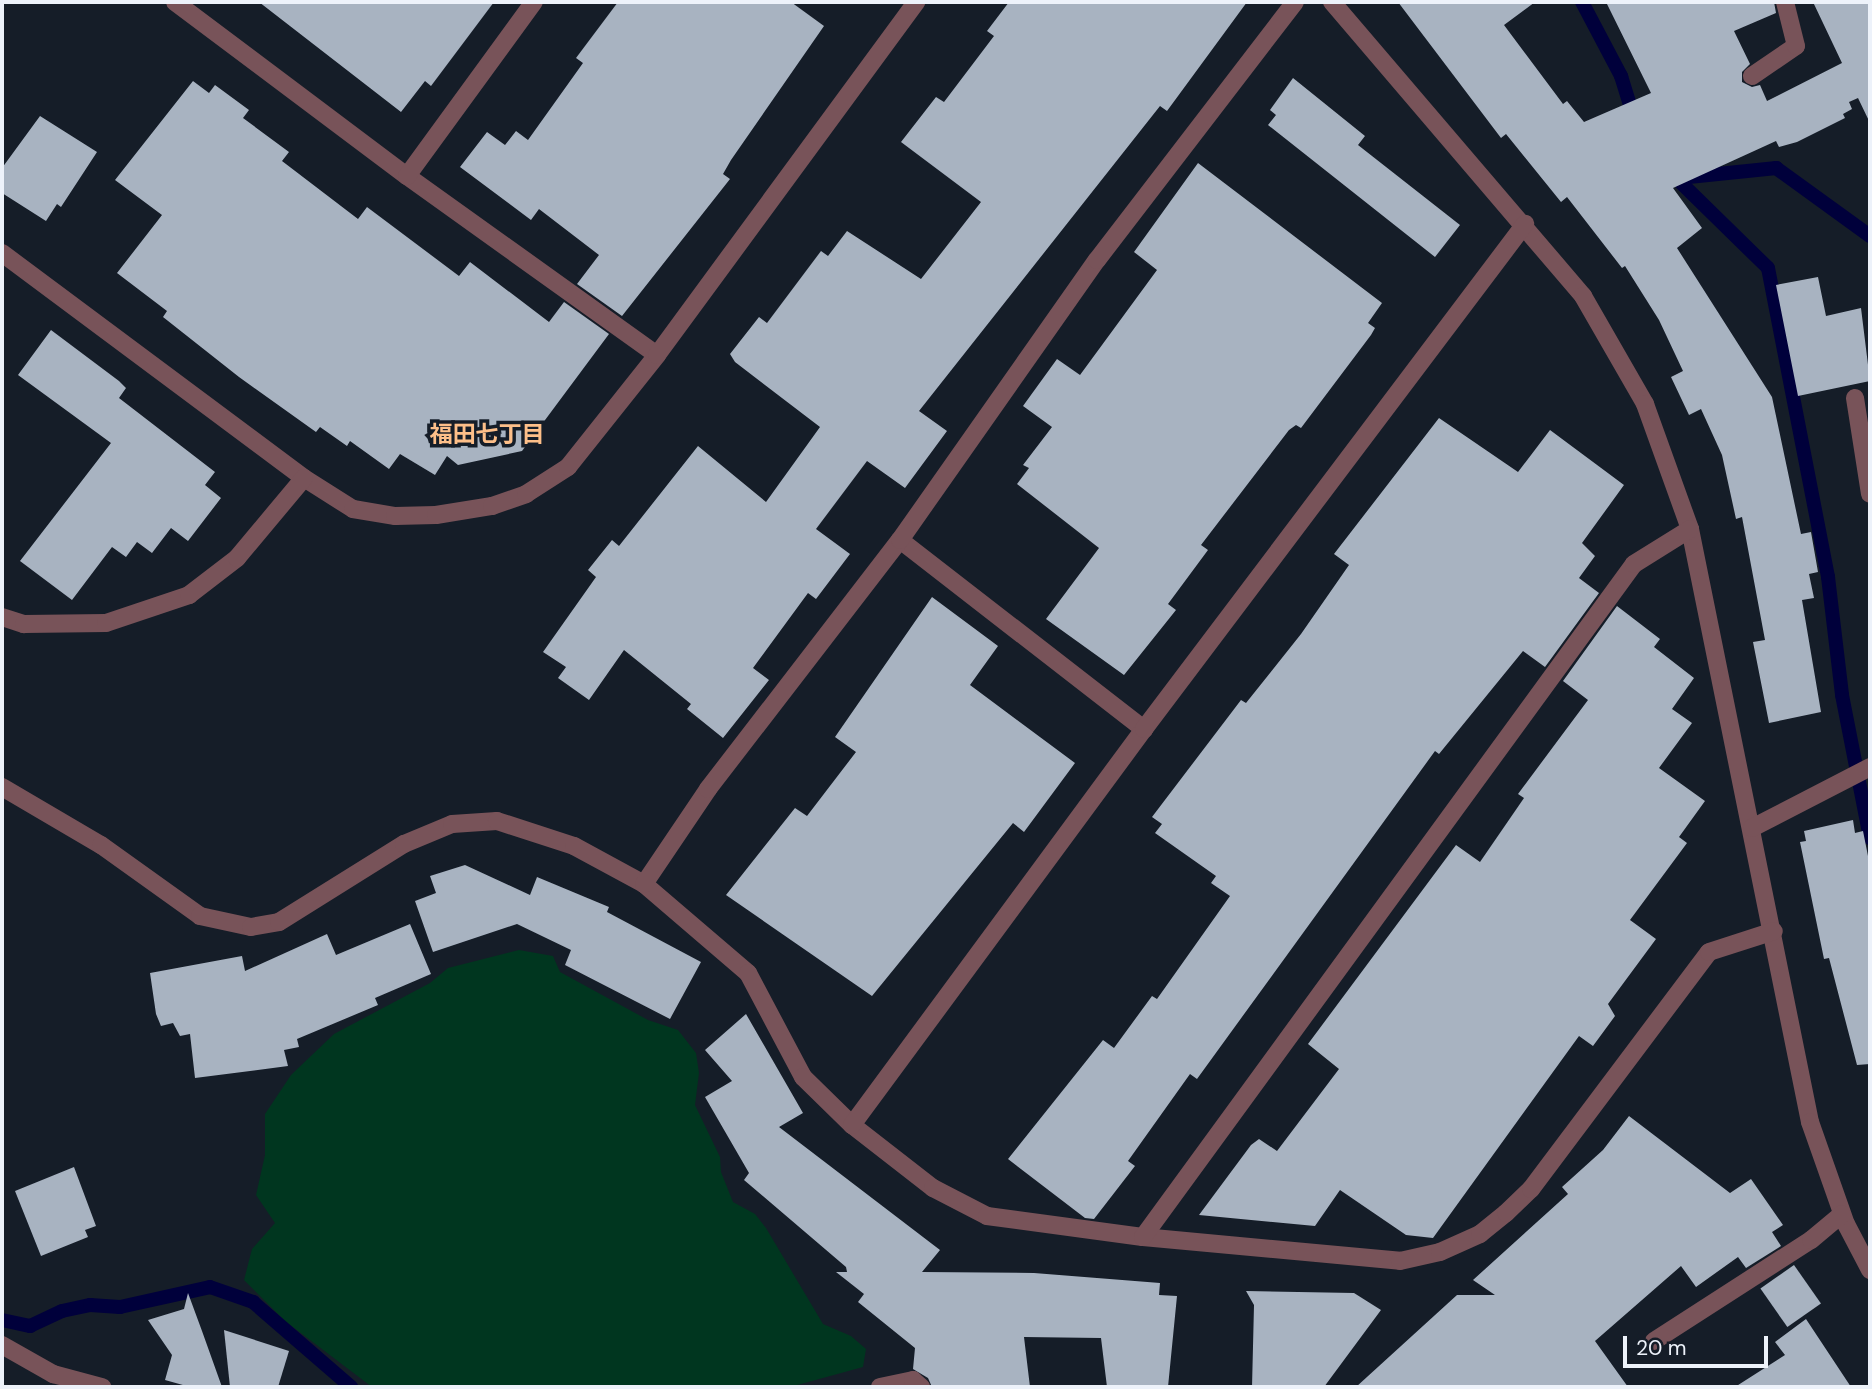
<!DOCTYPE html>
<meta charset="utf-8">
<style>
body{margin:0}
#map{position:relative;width:1872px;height:1389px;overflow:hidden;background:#151d28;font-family:"DM Sans","Noto Sans JP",sans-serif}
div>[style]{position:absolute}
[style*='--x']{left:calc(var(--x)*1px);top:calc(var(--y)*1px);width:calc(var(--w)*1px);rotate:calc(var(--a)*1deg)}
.green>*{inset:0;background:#00361f}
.stream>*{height:14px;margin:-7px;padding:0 7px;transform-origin:7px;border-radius:7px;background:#00003b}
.building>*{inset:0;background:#a8b3c1;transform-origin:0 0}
.minor>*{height:18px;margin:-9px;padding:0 9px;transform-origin:9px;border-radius:9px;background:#785359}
span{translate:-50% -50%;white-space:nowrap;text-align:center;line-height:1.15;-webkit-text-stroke:7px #151d28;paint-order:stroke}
.neighbourhood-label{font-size:23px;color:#fdbf89;font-weight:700}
.frame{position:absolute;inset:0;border:4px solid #edf2fa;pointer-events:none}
.scale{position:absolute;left:1623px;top:1336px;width:145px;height:32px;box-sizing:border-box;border:4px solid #edf2fa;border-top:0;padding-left:9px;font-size:21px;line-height:24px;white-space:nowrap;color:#edf2fa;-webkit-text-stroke:5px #151d28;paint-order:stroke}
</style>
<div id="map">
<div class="green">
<i style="clip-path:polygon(519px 950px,553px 956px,560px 972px,648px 1020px,678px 1030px,696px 1053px,699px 1073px,695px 1105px,720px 1157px,721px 1172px,733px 1202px,755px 1214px,766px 1228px,823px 1324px,851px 1336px,866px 1349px,863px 1367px,790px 1387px,372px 1387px,285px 1321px,244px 1280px,252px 1249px,275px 1223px,256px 1195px,265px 1155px,265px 1114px,291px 1075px,334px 1034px,430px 983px,448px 968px)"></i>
</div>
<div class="stream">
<i style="--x:1582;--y:2;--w:84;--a:62.2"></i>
<i style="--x:1621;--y:76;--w:44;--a:72.8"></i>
<i style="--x:1670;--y:172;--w:137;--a:44.4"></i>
<i style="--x:1768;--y:268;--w:315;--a:79"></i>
<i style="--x:1828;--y:577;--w:119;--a:83.2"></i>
<i style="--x:1842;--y:695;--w:146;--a:78.9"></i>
<i style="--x:1679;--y:178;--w:98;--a:-5.9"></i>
<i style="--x:1776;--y:168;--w:116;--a:35.9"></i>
<i style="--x:2;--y:1320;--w:29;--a:12"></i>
<i style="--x:30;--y:1326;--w:35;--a:-25"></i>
<i style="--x:62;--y:1311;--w:29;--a:-12"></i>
<i style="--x:90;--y:1305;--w:30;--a:4"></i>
<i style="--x:120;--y:1307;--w:92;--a:-12.5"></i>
<i style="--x:210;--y:1287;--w:46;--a:19.2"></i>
<i style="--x:253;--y:1302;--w:130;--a:40.9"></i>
</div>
<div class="building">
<i style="clip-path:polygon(259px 2px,494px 2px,431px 86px,425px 81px,401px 112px)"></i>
<i style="clip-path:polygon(618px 2px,791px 2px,824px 26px,731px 160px,723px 174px,730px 179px,622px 316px,577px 284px,599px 255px,539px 209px,531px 220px,460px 167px,487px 132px,505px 145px,516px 131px,528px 140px,583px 63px,576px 58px)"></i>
<i style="clip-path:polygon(1009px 2px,1247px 2px,1167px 111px,1160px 106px,919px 411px,947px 431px,905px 488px,867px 461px,816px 529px,850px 554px,816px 599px,808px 593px,753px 668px,769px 680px,723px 738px,687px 709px,691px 704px,624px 650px,589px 700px,558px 678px,566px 667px,543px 652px,596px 577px,588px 570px,612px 540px,619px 546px,698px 446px,766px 502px,820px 427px,735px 362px,730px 354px,759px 317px,767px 323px,821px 251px,828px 256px,847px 231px,921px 279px,981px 202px,901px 142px,936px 97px,944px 102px,994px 36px,987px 31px)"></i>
<i style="clip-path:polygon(1398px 2px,1535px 2px,1504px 25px,1563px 104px,1567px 101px,1584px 122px,1651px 93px,1606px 2px,1774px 2px,1776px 13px,1734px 31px,1750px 64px,1742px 72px,1742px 82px,1752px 87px,1760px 85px,1767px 101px,1842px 63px,1813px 2px,1870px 2px,1870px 123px,1858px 98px,1849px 102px,1852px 109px,1843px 114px,1845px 118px,1797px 142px,1779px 147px,1776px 141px,1673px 188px,1702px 228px,1677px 248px,1772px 397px,1801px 534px,1811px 532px,1818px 572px,1809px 574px,1814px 598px,1802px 600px,1821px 712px,1769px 723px,1753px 642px,1765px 640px,1742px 517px,1736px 519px,1722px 455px,1701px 409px,1689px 415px,1671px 377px,1683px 371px,1659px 320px,1625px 266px,1622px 268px,1567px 197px,1561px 202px,1506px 134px,1501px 138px)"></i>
<i style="clip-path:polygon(1293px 78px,1365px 136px,1358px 145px,1460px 225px,1435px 257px,1268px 125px,1276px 115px,1270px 110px)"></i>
<i style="clip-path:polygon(193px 81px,209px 93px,215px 85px,249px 110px,243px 118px,289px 152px,282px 161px,358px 219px,367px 207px,459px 276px,470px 262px,549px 322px,564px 302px,609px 334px,522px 451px,458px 465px,447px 456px,435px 475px,400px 454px,389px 469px,350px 441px,347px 446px,320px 427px,316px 432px,239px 377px,163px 317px,167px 311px,117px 273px,162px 215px,115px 180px)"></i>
<i style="clip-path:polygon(40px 116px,97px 152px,61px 207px,57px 204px,46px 221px,2px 193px,2px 168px)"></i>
<i style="clip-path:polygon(1198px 163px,1382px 303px,1368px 323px,1375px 328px,1371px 335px,1301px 428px,1296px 425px,1289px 430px,1201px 545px,1208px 550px,1168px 604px,1176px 610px,1124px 675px,1046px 619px,1099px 548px,1017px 484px,1029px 468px,1023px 465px,1052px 427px,1023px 406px,1057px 359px,1080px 375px,1157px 270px,1134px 252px)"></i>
<i style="clip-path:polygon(1818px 277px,1826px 316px,1861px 308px,1870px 381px,1798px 396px,1776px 285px)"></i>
<i style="clip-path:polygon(51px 330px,119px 381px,126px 388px,119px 398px,215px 472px,205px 485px,221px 498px,188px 541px,171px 528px,152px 553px,137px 542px,126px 557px,112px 547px,72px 600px,20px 561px,111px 443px,18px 375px)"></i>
<i style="clip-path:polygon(1439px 418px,1518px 472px,1550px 430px,1624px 485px,1582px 543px,1595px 556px,1579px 578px,1599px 593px,1545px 667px,1523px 651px,1439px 754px,1435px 751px,1197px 1079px,1190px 1074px,1128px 1161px,1135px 1166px,1094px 1219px,1085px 1218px,1008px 1159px,1103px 1040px,1114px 1048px,1152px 996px,1157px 999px,1230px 896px,1211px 883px,1216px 876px,1155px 833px,1162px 824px,1152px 817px,1241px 700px,1246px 703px,1301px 634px,1349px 565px,1334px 554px)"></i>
<i style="clip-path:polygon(932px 597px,998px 646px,970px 685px,1075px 763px,1024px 832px,1013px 823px,872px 996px,726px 895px,795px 808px,807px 816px,856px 752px,835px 737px)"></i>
<i style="clip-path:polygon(1617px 606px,1660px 639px,1654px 647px,1694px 678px,1672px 709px,1692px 723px,1659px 768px,1705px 801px,1679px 837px,1687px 843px,1630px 920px,1656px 939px,1608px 1004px,1615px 1016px,1593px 1046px,1579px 1036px,1433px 1238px,1406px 1235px,1340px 1190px,1315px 1226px,1199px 1215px,1251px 1145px,1259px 1139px,1277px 1151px,1339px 1069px,1308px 1044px,1456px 845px,1480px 862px,1524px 798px,1518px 794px,1588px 700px,1563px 681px)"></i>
<i style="clip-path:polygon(1853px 820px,1855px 833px,1863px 831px,1870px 866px,1870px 1064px,1857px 1065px,1829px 958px,1824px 959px,1800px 842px,1806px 841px,1804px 831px)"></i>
<i style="clip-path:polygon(465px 865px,530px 895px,537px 877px,609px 907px,607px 912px,701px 962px,670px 1019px,565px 965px,571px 950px,517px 924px,433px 952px,415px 901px,436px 893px,430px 876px)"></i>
<i style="clip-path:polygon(410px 924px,431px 974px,375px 998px,378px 1005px,297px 1039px,299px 1047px,284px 1050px,288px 1066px,195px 1078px,190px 1034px,180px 1036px,173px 1023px,161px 1026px,156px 1014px,150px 973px,242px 956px,245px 971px,327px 934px,336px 955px)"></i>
<i style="clip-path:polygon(746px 1014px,803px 1113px,779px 1127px,940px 1250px,922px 1272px,1034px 1273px,1160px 1283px,1159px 1295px,1177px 1296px,1168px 1387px,1107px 1387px,1101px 1338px,1024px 1337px,1030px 1387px,932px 1387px,928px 1378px,913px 1369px,915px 1348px,858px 1302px,864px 1294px,836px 1272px,847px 1272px,846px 1267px,744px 1180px,749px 1173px,705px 1097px,732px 1081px,705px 1050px)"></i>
<i style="clip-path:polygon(1629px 1116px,1730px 1193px,1751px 1179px,1783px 1225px,1772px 1232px,1781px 1246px,1746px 1268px,1738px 1257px,1696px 1287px,1681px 1266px,1595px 1341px,1628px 1387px,1356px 1387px,1457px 1295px,1495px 1295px,1473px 1280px,1568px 1194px,1562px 1187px,1603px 1150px)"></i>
<i style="clip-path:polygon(74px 1167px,96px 1226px,85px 1230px,88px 1237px,41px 1256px,15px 1191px)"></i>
<i style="left:1794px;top:1265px;width:47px;height:41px;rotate:55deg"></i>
<i style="clip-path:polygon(1246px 1291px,1354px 1293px,1381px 1310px,1324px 1387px,1252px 1387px,1254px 1305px)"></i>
<i style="clip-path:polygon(188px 1293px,202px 1331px,222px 1387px,190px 1387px,165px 1380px,172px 1355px,148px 1320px,184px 1309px)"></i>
<i style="clip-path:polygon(1806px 1319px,1851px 1387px,1735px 1387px,1785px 1355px,1775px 1342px)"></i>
<i style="clip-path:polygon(224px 1330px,289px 1351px,278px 1387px,230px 1387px)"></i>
</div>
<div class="minor">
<i style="--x:175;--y:2;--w:290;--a:36.9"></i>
<i style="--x:407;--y:176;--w:307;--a:35.6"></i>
<i style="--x:1332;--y:2;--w:387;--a:49.5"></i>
<i style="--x:1583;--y:296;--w:125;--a:60.1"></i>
<i style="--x:1645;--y:404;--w:133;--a:70.2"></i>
<i style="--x:1690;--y:529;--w:605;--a:78.56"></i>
<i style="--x:1810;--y:1122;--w:108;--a:70.6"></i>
<i style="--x:1846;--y:1224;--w:52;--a:62.4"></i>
<i style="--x:1752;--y:76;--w:53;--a:-34.3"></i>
<i style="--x:1796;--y:46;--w:45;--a:-104"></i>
<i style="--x:407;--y:176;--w:215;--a:-53.9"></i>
<i style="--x:2;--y:253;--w:377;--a:36.7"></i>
<i style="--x:304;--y:478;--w:58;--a:32.3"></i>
<i style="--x:353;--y:509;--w:43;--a:9.5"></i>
<i style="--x:395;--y:516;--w:41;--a:-1.4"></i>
<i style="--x:436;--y:515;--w:57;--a:-9.1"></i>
<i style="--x:492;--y:506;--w:36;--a:-19"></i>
<i style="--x:526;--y:494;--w:50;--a:-32.7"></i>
<i style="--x:568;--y:467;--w:143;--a:-51.5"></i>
<i style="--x:657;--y:355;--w:438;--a:-53.7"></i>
<i style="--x:1855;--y:398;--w:97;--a:81.1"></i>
<i style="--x:900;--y:540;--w:309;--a:37.8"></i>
<i style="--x:2;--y:617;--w:23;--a:18"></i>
<i style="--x:24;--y:624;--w:82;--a:-0.7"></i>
<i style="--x:106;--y:623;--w:88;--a:-18.6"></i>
<i style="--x:189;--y:595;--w:61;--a:-37.6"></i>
<i style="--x:237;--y:558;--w:104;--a:-50.1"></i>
<i style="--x:2;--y:787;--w:115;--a:30.4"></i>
<i style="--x:101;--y:845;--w:122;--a:35.6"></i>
<i style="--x:200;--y:916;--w:52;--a:12.2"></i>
<i style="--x:251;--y:927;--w:28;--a:-10"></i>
<i style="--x:279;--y:922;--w:147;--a:-32"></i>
<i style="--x:404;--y:844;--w:52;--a:-22.6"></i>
<i style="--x:452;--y:824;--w:45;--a:-3.8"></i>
<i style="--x:497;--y:821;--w:81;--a:18"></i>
<i style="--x:574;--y:846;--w:80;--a:28.5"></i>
<i style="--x:644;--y:884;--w:137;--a:40.6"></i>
<i style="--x:748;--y:973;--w:118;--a:62.1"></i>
<i style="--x:803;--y:1077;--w:69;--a:44.4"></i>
<i style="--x:852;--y:1125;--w:103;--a:37.9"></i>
<i style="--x:933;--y:1188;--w:61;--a:27.4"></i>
<i style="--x:987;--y:1216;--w:157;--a:7.7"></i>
<i style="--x:1143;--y:1237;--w:258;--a:5.3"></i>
<i style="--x:1400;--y:1261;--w:41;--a:-12.7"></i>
<i style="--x:1440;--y:1252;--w:44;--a:-24.2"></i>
<i style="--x:1480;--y:1234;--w:33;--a:-39"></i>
<i style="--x:1506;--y:1213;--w:35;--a:-44"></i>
<i style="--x:1531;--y:1189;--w:296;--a:-53.1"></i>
<i style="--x:1709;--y:952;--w:68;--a:-17.9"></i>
<i style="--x:1752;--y:828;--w:133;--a:-27.3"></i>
<i style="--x:644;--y:884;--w:115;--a:-56"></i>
<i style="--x:708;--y:789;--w:314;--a:-52.4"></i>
<i style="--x:900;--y:540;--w:342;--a:-54.9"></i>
<i style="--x:1097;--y:260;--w:325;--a:-52.5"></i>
<i style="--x:852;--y:1125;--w:492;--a:-53.6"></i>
<i style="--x:1144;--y:729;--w:633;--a:-52.97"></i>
<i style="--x:1143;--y:1237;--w:833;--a:-53.89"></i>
<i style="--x:1634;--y:564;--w:66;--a:-32"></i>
<i style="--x:1654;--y:1341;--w:187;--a:-32.8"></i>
<i style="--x:1811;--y:1240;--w:40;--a:-40"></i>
<i style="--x:2;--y:1345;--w:59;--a:29.6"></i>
<i style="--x:53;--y:1374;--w:51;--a:14.9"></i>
<i style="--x:880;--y:1387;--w:34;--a:-12"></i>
<i style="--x:913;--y:1380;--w:11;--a:41"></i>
</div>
<div class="neighbourhood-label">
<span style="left:487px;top:434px">福田七丁目</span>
</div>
<div class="frame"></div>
<div class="scale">20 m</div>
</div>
